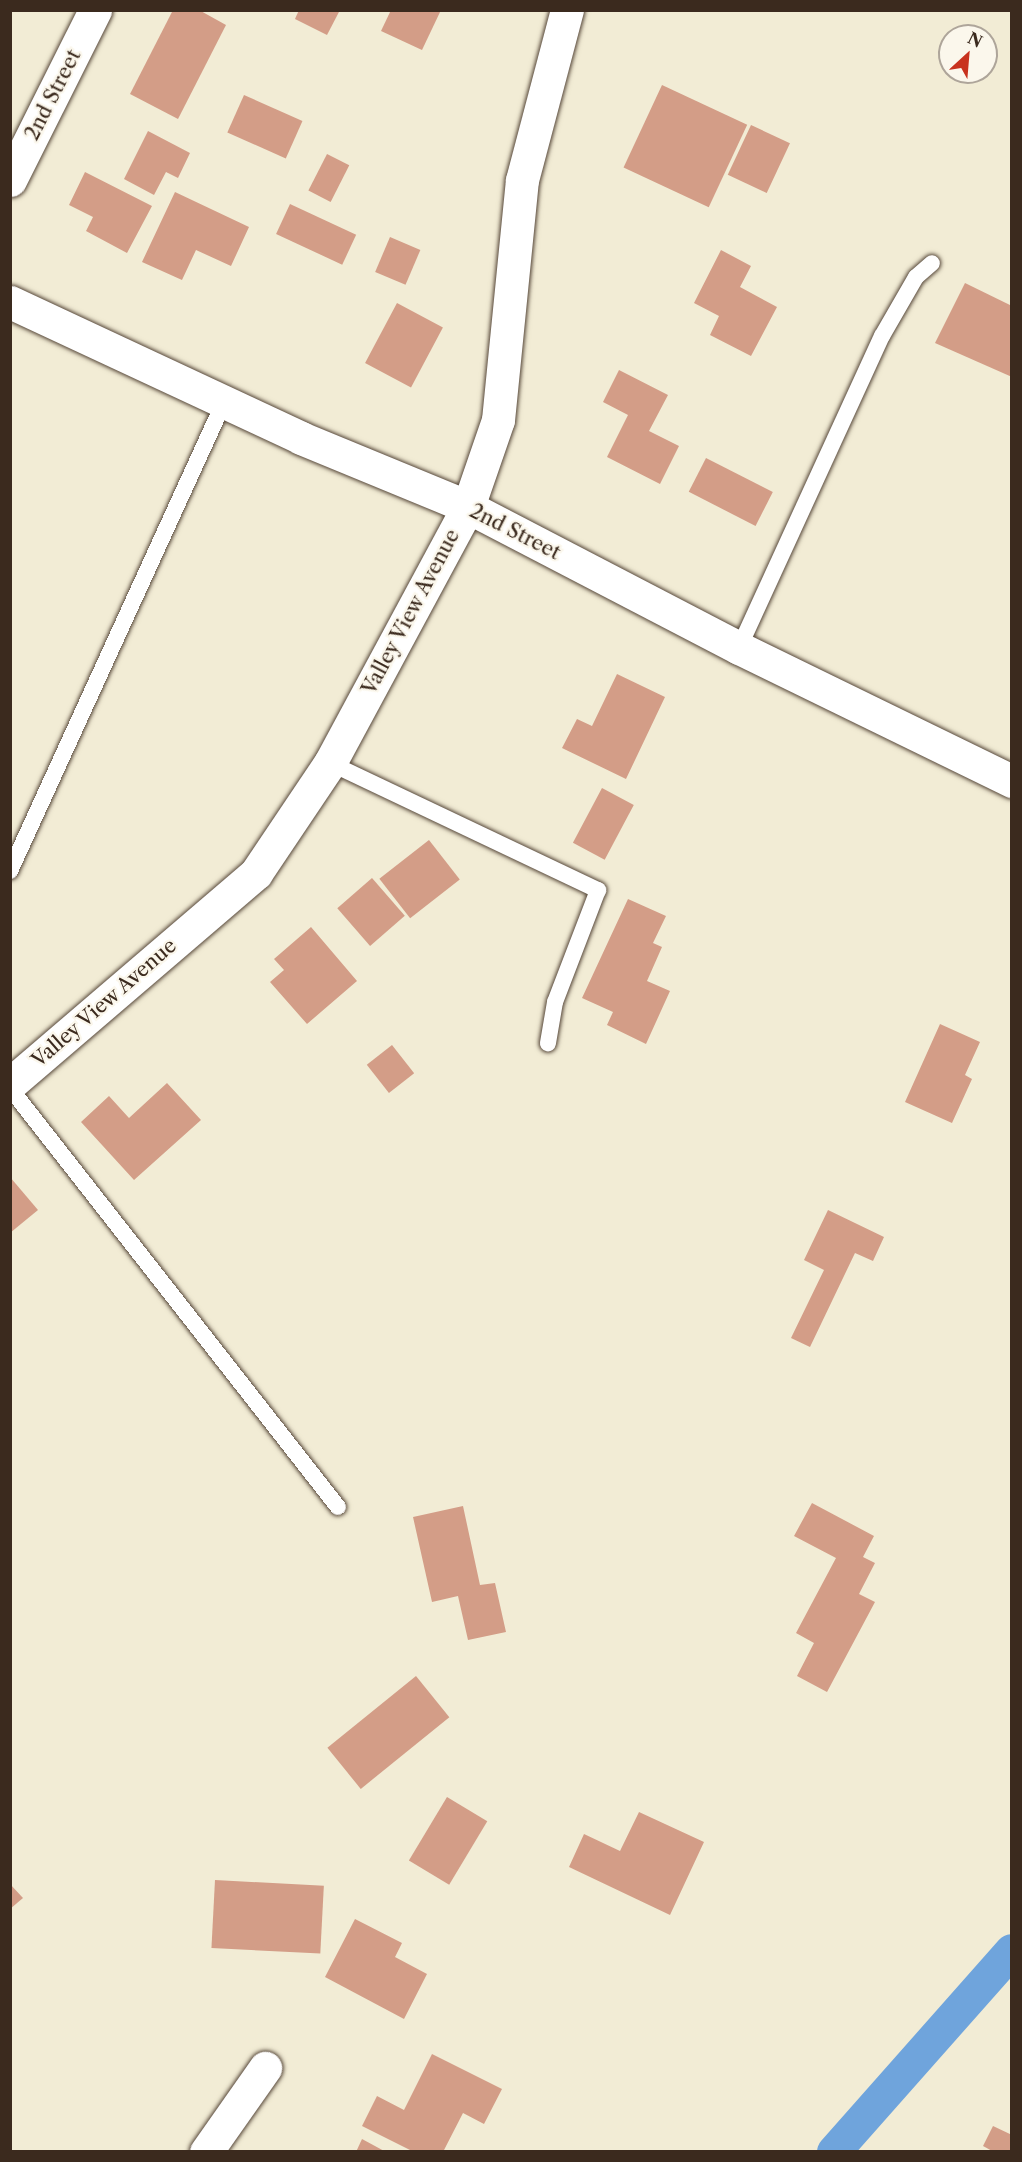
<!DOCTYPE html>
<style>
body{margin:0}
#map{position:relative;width:1022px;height:2162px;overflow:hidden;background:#f2ecd5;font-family:"Libre Caslon Text",serif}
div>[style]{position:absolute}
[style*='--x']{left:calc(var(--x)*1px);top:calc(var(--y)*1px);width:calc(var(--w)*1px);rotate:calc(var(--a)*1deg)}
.canal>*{height:34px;margin:-17px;padding:0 17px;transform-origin:17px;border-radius:17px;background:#6fa4dc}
.building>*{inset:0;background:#d39d87;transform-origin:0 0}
.roads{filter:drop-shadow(0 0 2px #564739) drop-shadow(0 0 2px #564739)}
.service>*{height:16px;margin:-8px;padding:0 8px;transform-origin:8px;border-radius:8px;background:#fff}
.minor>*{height:33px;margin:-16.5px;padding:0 16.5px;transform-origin:16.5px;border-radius:16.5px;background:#fff}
.tertiary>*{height:33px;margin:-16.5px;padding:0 16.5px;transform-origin:16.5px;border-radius:16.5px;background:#fff}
span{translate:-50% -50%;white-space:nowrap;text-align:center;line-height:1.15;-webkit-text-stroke:4.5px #fbf7ec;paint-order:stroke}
.street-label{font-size:20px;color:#3b2a1e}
.frame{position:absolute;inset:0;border:12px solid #3b2a1e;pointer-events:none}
.north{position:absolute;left:938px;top:24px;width:60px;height:60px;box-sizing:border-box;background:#fbf7ec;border:2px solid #aea59a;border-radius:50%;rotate:26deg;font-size:16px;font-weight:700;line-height:24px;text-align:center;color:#3b2a1e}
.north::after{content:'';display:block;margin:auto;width:21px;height:27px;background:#c8321e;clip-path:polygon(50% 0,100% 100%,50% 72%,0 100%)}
</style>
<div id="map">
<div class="canal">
<i style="--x:834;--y:2152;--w:268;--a:-48.5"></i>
</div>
<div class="building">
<i style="clip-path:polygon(173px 10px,199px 10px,226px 25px,178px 119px,130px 94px)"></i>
<i style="clip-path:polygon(299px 10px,340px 10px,327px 35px,295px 19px)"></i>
<i style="clip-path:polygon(391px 10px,441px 10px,422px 50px,381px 31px)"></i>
<i style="left:662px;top:85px;width:94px;height:91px;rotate:25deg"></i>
<i style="left:244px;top:95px;width:64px;height:41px;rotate:24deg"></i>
<i style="left:751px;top:125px;width:43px;height:55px;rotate:25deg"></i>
<i style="clip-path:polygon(148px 131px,190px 153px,178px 178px,166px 172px,154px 195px,124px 179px)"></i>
<i style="left:327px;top:154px;width:25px;height:41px;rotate:27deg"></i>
<i style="clip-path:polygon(85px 172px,152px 206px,127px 253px,86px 231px,93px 217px,69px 205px)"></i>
<i style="clip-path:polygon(175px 192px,249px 227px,231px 266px,196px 250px,182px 280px,142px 262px)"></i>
<i style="left:290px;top:204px;width:73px;height:33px;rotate:25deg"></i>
<i style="left:390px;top:237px;width:33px;height:38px;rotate:23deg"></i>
<i style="clip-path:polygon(721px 250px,751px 266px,740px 287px,777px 307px,751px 356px,710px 335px,719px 316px,694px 303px)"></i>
<i style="clip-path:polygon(965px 283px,1012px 306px,1012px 377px,935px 343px)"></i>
<i style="left:397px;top:303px;width:52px;height:68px;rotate:28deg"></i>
<i style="clip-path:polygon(619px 370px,668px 395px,649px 431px,679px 446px,660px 484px,607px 457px,628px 415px,603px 402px)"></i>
<i style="left:706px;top:458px;width:75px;height:38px;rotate:27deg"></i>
<i style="clip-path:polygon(617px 674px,665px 697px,626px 779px,562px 748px,577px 719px,592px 726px)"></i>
<i style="left:602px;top:788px;width:36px;height:62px;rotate:28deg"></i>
<i style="left:429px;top:840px;width:50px;height:63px;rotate:52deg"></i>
<i style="left:372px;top:878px;width:50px;height:46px;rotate:49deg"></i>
<i style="clip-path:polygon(628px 899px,666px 916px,653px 943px,662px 947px,647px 981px,670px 991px,646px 1044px,607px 1025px,613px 1012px,582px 998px)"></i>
<i style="clip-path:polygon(311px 927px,357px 981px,307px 1024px,270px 982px,284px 970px,274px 959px)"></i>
<i style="clip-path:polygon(940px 1024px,980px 1042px,965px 1075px,972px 1079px,952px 1123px,905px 1102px)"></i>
<i style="left:392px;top:1045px;width:36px;height:32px;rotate:52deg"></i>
<i style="clip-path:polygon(167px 1083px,201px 1120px,134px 1180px,81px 1122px,109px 1096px,129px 1118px)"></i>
<i style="clip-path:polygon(10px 1177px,38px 1210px,10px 1233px)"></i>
<i style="clip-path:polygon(828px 1210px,884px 1237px,873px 1261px,855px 1253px,810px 1347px,791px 1338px,824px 1270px,804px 1260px)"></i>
<i style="clip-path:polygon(812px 1503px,874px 1536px,863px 1557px,875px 1563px,859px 1594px,875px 1602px,827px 1692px,797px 1676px,814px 1643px,796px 1633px,836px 1558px,794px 1536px)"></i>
<i style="clip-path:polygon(463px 1506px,480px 1585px,495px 1583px,506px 1632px,468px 1640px,458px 1596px,432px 1602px,413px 1517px)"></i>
<i style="left:416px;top:1676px;width:53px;height:114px;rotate:51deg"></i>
<i style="left:447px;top:1797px;width:47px;height:74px;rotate:31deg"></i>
<i style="clip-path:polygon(639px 1812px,704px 1842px,670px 1915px,569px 1867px,584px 1834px,620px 1851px)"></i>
<i style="left:215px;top:1880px;width:109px;height:68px;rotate:3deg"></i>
<i style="clip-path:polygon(10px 1884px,23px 1898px,10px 1909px)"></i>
<i style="clip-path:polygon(355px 1919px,402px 1943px,395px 1957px,427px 1974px,404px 2019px,325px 1977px)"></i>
<i style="clip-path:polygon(432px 2054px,502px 2089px,484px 2124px,463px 2113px,443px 2152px,414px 2152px,362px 2126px,377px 2096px,404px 2110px)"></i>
<i style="clip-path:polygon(993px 2126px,1012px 2135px,1012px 2152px,994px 2152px,983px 2146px)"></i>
<i style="clip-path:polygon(362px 2139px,386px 2152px,356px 2152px)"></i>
</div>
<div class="roads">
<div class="service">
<i style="--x:739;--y:648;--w:343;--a:-65.4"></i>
<i style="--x:882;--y:336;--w:68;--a:-60"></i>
<i style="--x:916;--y:277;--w:21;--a:-41"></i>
<i style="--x:330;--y:763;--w:297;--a:25.4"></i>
<i style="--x:598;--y:890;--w:120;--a:111"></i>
<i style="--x:555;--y:1002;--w:42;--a:99.7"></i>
<i style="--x:10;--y:871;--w:516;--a:-65.47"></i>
<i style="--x:10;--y:1088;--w:532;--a:51.95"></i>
</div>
<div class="minor">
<i style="--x:10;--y:180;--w:190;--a:-63.4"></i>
<i style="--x:10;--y:1084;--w:324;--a:-40.6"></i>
<i style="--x:256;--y:873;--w:133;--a:-56.1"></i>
<i style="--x:330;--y:763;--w:291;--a:-61.7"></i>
<i style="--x:468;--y:507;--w:92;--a:-71"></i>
<i style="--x:498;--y:420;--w:241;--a:-84.3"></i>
<i style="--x:522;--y:180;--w:176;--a:-75.2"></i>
<i style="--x:206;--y:2152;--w:103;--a:-54.9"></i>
</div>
<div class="tertiary">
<i style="--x:10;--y:302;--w:321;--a:25"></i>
<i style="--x:301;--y:438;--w:181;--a:22.4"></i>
<i style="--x:468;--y:507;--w:305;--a:27.5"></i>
<i style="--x:739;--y:648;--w:304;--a:26"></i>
</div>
</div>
<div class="street-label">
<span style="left:53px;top:95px;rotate:-63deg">2nd Street</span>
<span style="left:515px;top:532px;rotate:27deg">2nd Street</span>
<span style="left:411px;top:612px;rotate:-62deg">Valley View Avenue</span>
<span style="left:104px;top:1003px;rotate:-41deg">Valley View Avenue</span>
</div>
<div class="frame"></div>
<div class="north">N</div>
</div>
